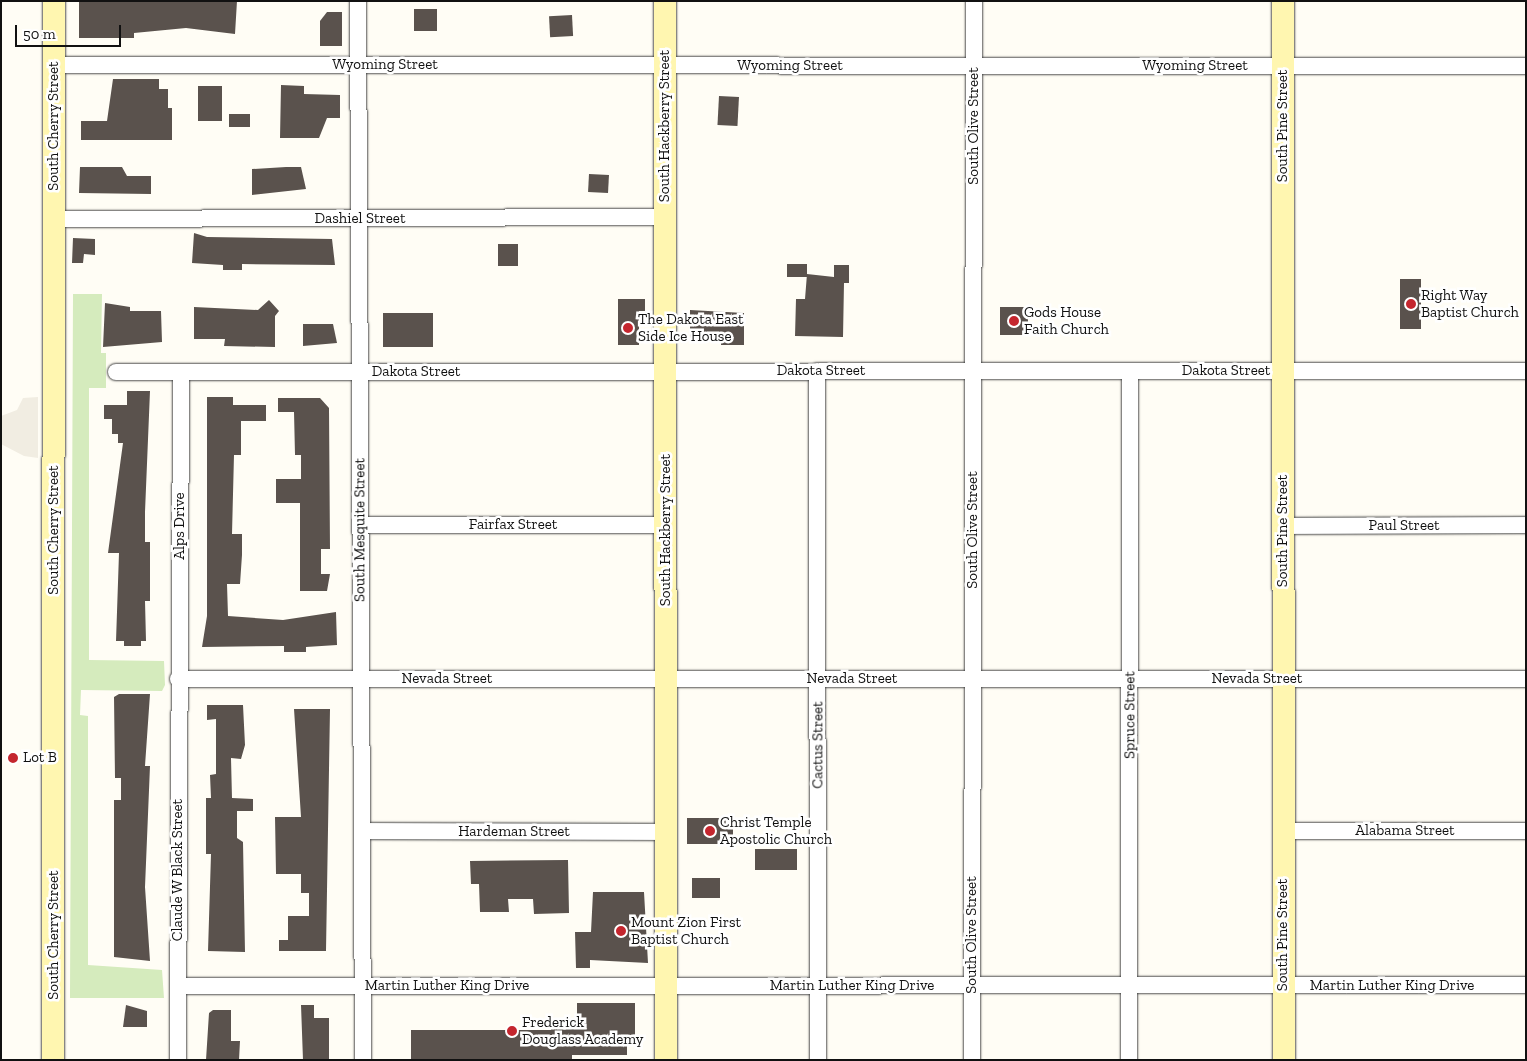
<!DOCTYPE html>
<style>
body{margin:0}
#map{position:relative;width:1527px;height:1061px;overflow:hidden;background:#fffdf5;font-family:"Zilla Slab",serif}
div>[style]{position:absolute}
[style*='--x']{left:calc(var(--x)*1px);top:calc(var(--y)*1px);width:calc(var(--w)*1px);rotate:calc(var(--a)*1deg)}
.green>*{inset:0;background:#d5ebbd}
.plaza>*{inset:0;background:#f1ede2}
.building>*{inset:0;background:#5a524d;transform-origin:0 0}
.roads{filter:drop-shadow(0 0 1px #444) drop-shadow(0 0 1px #444)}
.street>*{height:16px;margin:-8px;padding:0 8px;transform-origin:8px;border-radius:8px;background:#fff}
.secondary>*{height:22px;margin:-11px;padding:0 11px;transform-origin:11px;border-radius:11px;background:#fff6b0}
.dots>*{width:14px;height:14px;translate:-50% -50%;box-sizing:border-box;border:2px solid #fff;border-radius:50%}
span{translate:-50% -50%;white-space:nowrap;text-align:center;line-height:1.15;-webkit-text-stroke:5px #fff;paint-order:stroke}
.street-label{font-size:15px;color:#111}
.poi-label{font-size:15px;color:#111}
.left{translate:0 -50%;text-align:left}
.frame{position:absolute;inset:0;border:2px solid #111;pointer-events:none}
.scale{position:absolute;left:15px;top:25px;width:106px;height:22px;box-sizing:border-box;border:2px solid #111;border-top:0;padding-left:6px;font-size:15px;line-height:18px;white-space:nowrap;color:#111;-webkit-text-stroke:4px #fff;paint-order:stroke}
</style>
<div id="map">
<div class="green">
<i style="clip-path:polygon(73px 294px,102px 294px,101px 353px,106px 353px,106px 388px,89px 388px,89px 660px,164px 661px,165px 685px,162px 691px,81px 690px,80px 715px,88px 716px,88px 965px,162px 970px,164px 998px,70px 998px)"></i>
</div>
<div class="plaza">
<i style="clip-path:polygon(38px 397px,38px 458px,24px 456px,1px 444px,1px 416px,17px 410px,23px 398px)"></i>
</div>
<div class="building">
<i style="clip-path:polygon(79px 1px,237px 1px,235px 34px,186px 28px,134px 33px,134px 38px,79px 38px)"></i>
<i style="left:414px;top:9px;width:23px;height:22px"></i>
<i style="clip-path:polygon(327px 12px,342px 12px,342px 46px,320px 46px,320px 21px)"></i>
<i style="left:572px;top:15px;width:21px;height:23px;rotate:87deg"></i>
<i style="clip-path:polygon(113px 79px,159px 79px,159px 89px,168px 89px,168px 108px,172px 108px,172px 140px,81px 140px,81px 121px,107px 121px)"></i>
<i style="clip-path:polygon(281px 85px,304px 86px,304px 94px,340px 95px,340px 118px,327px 118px,319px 138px,280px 138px)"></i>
<i style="left:198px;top:86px;width:24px;height:35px"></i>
<i style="left:719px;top:96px;width:20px;height:29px;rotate:3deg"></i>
<i style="left:229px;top:114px;width:21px;height:13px"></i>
<i style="clip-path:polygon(80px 167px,122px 167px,127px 176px,151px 176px,151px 194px,79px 193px)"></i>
<i style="clip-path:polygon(286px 167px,301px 167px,306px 189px,252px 195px,252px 169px)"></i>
<i style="left:589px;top:174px;width:20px;height:18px;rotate:3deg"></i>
<i style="clip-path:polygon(194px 233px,207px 237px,332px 239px,335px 265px,242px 264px,242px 270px,223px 270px,223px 265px,192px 263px)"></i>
<i style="clip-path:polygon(73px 238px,95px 239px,95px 255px,84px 254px,83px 263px,72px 263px)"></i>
<i style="left:498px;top:244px;width:20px;height:22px"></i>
<i style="left:787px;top:264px;width:20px;height:13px"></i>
<i style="clip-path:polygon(834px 265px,849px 265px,849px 283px,844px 283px,843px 337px,795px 336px,796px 299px,805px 299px,807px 274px,834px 277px)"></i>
<i style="left:1400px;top:279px;width:21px;height:50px"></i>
<i style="clip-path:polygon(618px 299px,645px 299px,645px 311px,639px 311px,639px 345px,618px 345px)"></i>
<i style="clip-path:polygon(269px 300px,279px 311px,275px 316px,275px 347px,224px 346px,225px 339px,194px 339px,194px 307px,258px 310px)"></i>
<i style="clip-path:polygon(105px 303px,130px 307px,130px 311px,161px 311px,162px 342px,103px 347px)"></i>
<i style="left:1028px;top:307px;width:28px;height:28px;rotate:90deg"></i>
<i style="clip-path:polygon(690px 310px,744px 313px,744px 345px,721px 345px,721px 339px,690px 340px)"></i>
<i style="left:383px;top:313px;width:50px;height:34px"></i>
<i style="clip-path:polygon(303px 324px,333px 324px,337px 343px,303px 346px)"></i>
<i style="clip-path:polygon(127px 391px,150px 391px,145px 512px,145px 542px,150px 542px,150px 601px,145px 601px,146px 641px,141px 641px,141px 646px,124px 646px,124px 641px,116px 641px,119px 553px,108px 553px,123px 443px,118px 443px,118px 434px,112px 434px,112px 419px,104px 419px,104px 405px,127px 405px)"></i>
<i style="clip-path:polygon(207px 397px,233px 397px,233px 405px,266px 405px,266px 421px,241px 421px,241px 455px,234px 455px,232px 534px,242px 534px,242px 555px,240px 584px,227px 584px,228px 616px,283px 620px,336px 612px,337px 645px,306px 647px,306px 652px,284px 652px,284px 646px,202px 647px,207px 616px)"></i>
<i style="clip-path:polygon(278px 398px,320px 398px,329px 408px,330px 549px,321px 549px,321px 574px,330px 574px,327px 591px,300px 591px,300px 503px,276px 503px,276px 479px,301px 479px,301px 455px,295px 455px,294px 412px,278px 412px)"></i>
<i style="clip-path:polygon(119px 694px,150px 694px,145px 766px,150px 766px,145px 887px,150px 961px,114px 957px,114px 800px,121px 800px,121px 778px,115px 778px,114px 697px)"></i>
<i style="clip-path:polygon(207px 705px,243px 705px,245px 745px,241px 759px,231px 758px,232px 798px,253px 799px,253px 811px,237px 811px,237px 838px,243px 842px,245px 952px,208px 951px,211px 854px,206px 854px,206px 798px,211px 798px,210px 775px,216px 774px,216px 719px,207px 720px)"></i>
<i style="clip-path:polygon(294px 709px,330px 709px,326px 951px,279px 951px,279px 940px,288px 940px,288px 916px,309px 916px,309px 893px,301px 893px,301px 874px,276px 874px,275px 817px,301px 817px)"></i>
<i style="left:687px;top:818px;width:46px;height:26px"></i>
<i style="left:797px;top:849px;width:21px;height:42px;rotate:90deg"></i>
<i style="clip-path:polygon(568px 860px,569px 913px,534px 914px,533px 899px,508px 899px,509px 912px,480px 912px,479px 884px,471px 884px,470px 861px)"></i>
<i style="left:692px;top:878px;width:28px;height:20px"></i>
<i style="clip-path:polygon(593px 892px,644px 892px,648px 963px,590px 960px,590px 968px,576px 968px,575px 932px,591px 932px)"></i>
<i style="clip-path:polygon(577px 1003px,635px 1003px,635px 1045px,627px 1045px,627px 1055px,572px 1055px,572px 1060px,411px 1060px,411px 1030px,551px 1030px,551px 1026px,577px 1026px)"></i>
<i style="clip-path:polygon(126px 1005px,147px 1011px,147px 1027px,123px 1027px)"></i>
<i style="clip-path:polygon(301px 1005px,314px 1005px,314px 1018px,329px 1018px,329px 1060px,303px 1060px)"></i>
<i style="clip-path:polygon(213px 1010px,231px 1010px,231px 1041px,240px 1041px,239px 1060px,206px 1060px,209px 1013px)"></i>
</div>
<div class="roads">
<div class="street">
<i style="--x:358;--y:1;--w:1059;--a:89.73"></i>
<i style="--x:54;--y:65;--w:1472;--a:0.04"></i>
<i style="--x:54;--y:219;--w:612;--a:-0.19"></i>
<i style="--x:817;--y:371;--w:689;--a:89.92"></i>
<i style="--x:116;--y:372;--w:1410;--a:-0.04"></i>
<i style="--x:360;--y:525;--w:306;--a:0"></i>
<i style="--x:1283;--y:526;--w:243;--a:-0.2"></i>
<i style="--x:178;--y:679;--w:1348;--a:0"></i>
<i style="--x:362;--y:831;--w:304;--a:0.2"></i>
<i style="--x:1283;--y:831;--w:243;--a:0"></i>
<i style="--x:178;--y:986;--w:1348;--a:-0.04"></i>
<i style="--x:178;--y:1060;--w:688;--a:-89.75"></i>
<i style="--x:972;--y:1060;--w:1059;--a:-89.89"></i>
<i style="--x:1129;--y:1060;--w:689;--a:-89.92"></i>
</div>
<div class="secondary">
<i style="--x:665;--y:1;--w:1059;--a:89.95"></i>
<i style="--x:1283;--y:1;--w:1059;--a:89.95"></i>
<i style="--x:53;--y:1060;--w:1059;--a:-89.95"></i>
</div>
</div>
<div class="dots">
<i style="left:1411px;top:304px;background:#c4262e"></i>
<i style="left:1014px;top:321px;background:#c4262e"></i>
<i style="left:628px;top:328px;background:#c4262e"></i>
<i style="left:13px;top:758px;background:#c4262e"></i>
<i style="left:710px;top:831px;background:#c4262e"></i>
<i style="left:621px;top:931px;background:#c4262e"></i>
<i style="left:512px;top:1031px;background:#c4262e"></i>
</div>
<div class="street-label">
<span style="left:385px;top:65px">Wyoming Street</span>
<span style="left:790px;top:66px">Wyoming Street</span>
<span style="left:1195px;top:66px">Wyoming Street</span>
<span style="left:54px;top:126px;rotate:-90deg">South Cherry Street</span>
<span style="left:665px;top:126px;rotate:-90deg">South Hackberry Street</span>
<span style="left:974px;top:126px;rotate:-90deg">South Olive Street</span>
<span style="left:1283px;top:126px;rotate:-90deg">South Pine Street</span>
<span style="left:360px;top:219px">Dashiel Street</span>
<span style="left:821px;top:371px">Dakota Street</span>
<span style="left:1226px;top:371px">Dakota Street</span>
<span style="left:416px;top:372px">Dakota Street</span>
<span style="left:513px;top:525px">Fairfax Street</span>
<span style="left:180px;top:526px;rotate:-90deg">Alps Drive</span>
<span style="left:1404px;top:526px">Paul Street</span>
<span style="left:54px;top:530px;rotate:-90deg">South Cherry Street</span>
<span style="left:360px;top:530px;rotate:-90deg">South Mesquite Street</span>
<span style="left:666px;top:530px;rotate:-90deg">South Hackberry Street</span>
<span style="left:973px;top:530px;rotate:-90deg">South Olive Street</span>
<span style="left:1283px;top:531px;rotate:-90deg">South Pine Street</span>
<span style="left:447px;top:679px">Nevada Street</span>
<span style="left:852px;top:679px">Nevada Street</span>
<span style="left:1257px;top:679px">Nevada Street</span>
<span style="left:1130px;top:715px;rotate:-90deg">Spruce Street</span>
<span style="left:818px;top:745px;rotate:-90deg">Cactus Street</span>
<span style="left:1405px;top:831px">Alabama Street</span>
<span style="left:514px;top:832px">Hardeman Street</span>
<span style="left:178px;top:870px;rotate:-90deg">Claude W Black Street</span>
<span style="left:54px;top:935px;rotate:-90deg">South Cherry Street</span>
<span style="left:972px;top:935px;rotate:-90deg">South Olive Street</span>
<span style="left:1283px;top:935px;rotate:-90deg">South Pine Street</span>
<span style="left:447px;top:986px">Martin Luther King Drive</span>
<span style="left:852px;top:986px">Martin Luther King Drive</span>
<span style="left:1392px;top:986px">Martin Luther King Drive</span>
</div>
<div class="poi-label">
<span class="left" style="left:1421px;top:304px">Right Way<br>Baptist Church</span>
<span class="left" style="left:1024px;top:321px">Gods House<br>Faith Church</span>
<span class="left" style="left:638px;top:328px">The Dakota East<br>Side Ice House</span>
<span class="left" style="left:23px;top:758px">Lot B</span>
<span class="left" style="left:720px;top:831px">Christ Temple<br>Apostolic Church</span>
<span class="left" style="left:631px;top:931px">Mount Zion First<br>Baptist Church</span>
<span class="left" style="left:522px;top:1031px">Frederick<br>Douglass Academy</span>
</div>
<div class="frame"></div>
<div class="scale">50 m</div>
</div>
